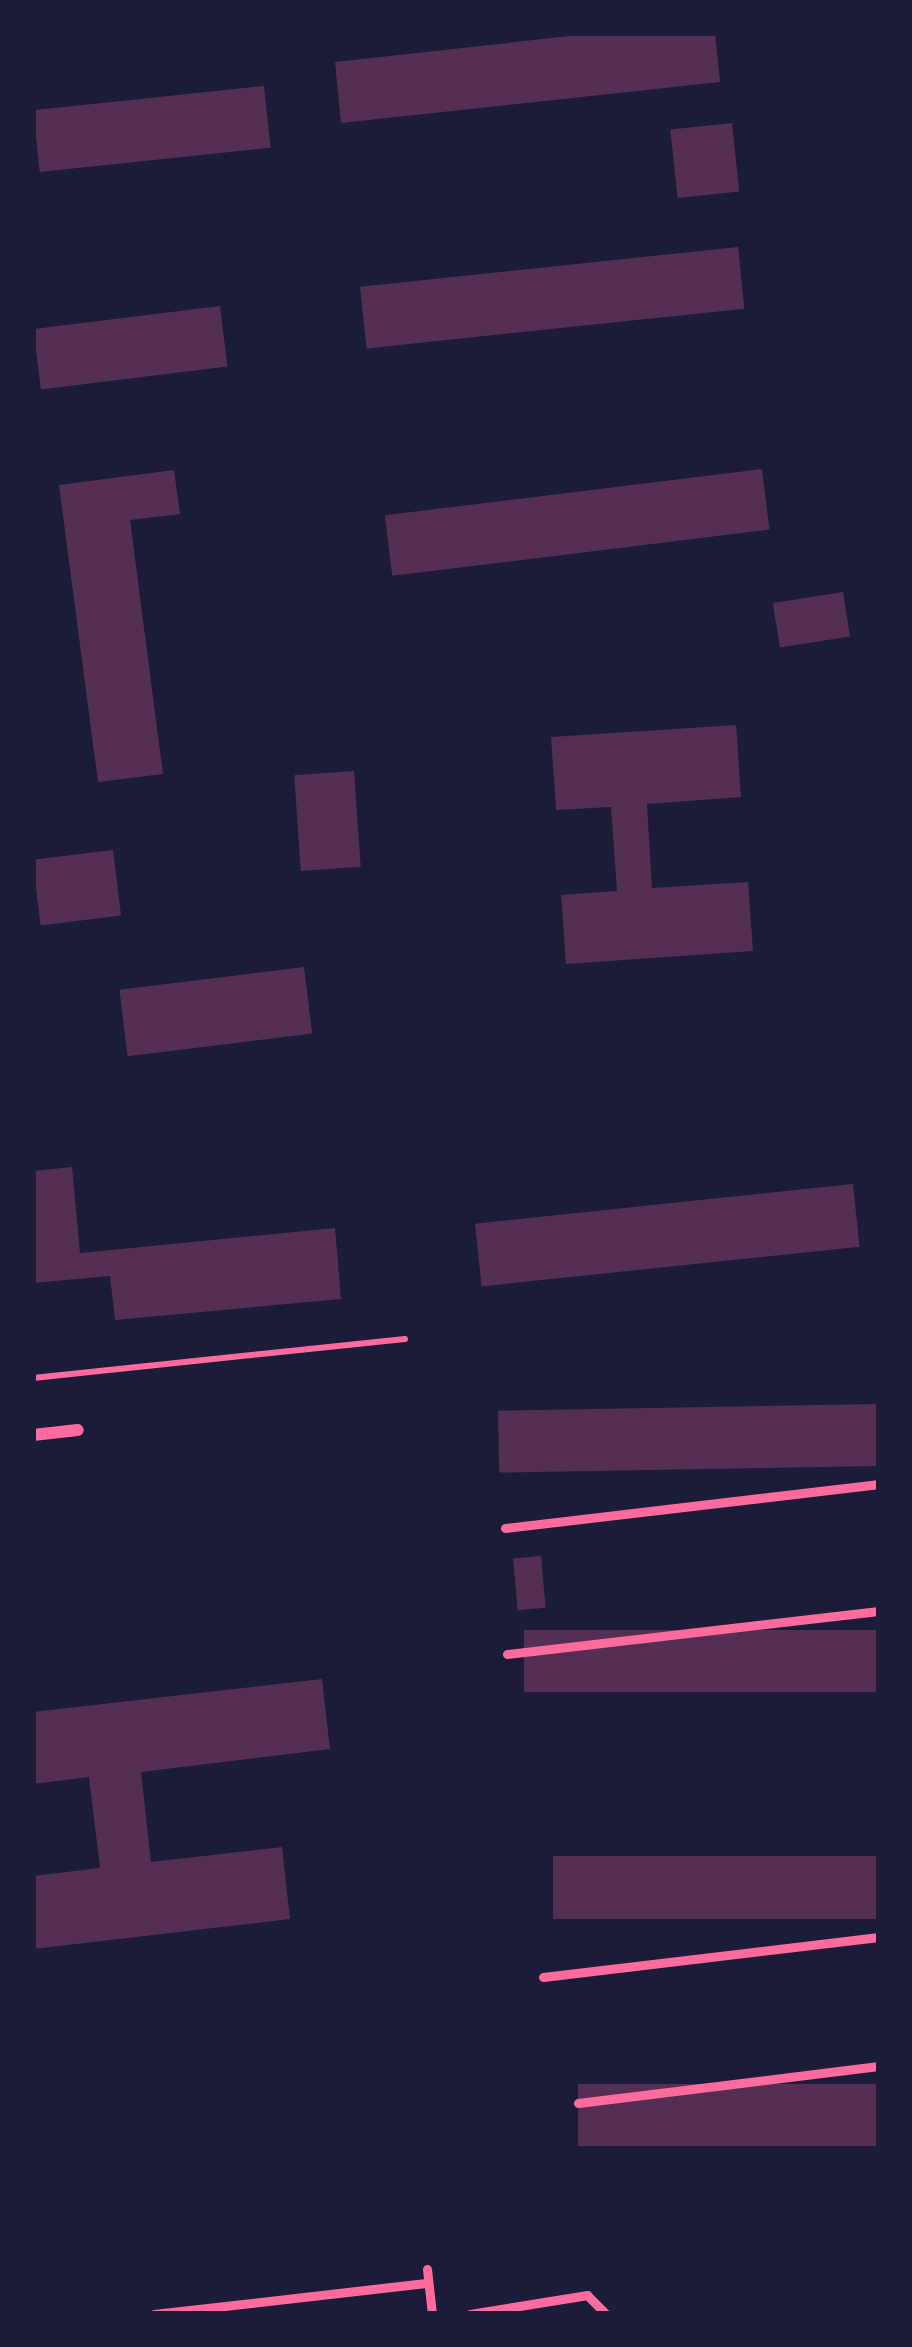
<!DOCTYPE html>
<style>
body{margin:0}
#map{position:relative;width:912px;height:2347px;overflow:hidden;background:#1b1b3a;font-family:"PT Sans Narrow",sans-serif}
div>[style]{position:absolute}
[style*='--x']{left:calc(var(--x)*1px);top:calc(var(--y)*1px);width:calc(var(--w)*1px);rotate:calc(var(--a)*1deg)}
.building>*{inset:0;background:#542f53;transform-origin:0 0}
.path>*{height:6px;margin:-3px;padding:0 3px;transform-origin:3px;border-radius:3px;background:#ff6b9d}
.service>*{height:9px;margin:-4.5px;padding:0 4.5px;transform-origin:4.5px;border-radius:4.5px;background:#ff6b9d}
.minor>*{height:12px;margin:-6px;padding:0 6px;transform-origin:6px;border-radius:6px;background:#ff6b9d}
span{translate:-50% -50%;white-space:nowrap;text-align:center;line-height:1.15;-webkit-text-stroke:9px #1b1b3a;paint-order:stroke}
.frame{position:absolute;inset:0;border:36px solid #1b1b3a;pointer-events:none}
</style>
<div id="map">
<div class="building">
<i style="clip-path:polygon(597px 33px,715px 33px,720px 82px,341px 123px,335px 62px)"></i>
<i style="left:264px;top:86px;width:62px;height:232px;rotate:84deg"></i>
<i style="left:732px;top:123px;width:69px;height:62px;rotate:84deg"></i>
<i style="left:738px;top:247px;width:62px;height:380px;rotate:84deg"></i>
<i style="left:220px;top:306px;width:61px;height:188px;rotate:83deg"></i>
<i style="left:762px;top:469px;width:61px;height:380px;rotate:83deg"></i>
<i style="clip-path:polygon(174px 470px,180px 514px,130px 520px,163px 774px,98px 782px,59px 485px)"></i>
<i style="left:843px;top:592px;width:45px;height:71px;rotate:81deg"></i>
<i style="clip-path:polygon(736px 725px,741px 797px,647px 804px,652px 888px,748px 882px,753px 951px,566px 964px,561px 895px,617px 891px,611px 807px,556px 810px,551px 737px)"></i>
<i style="left:354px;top:771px;width:96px;height:60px;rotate:86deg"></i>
<i style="left:113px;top:850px;width:66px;height:81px;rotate:83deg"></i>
<i style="left:304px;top:967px;width:67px;height:186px;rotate:83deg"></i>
<i style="clip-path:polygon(72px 1167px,80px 1253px,335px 1228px,341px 1299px,115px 1320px,110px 1276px,33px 1283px,33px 1171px)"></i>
<i style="left:853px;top:1184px;width:63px;height:380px;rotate:84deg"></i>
<i style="left:878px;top:1404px;width:62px;height:380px;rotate:89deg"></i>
<i style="left:541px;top:1556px;width:52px;height:28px;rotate:85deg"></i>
<i style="left:879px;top:1630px;width:62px;height:355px;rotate:90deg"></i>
<i style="clip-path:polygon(322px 1679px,330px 1749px,141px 1772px,151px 1862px,282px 1847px,290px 1919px,33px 1949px,33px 1876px,100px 1868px,89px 1777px,33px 1784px,33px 1712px)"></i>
<i style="left:879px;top:1856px;width:63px;height:326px;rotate:90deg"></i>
<i style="left:879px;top:2084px;width:62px;height:301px;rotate:90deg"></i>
</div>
<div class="path">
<i style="--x:33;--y:1378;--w:374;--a:-6"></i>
</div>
<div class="service">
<i style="--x:505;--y:1528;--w:377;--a:-6.7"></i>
<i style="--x:507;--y:1654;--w:374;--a:-6.6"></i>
<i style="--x:543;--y:1977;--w:338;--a:-6.8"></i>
<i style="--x:578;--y:2103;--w:303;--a:-7"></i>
<i style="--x:427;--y:2269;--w:45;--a:83.7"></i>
<i style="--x:154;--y:2314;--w:276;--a:-6.5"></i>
<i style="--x:470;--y:2314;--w:119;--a:-9.2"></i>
<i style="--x:587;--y:2295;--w:27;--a:45"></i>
</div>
<div class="minor">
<i style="--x:33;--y:1435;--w:45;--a:-6.3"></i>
</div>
<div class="frame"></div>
</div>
